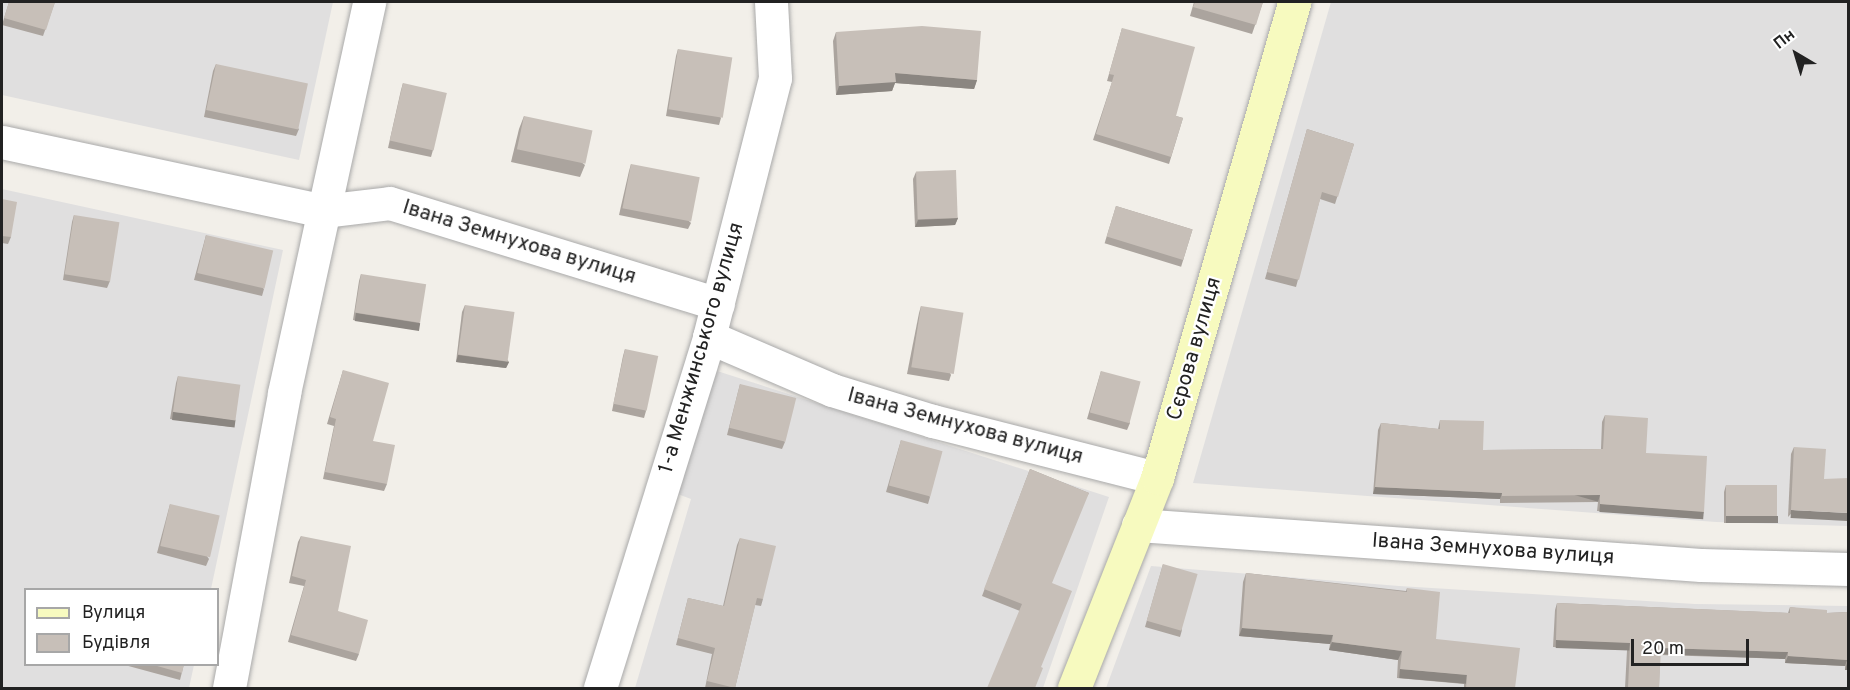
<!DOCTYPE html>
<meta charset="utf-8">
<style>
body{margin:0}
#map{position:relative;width:1850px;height:690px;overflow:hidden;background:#f2efe9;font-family:Overpass,sans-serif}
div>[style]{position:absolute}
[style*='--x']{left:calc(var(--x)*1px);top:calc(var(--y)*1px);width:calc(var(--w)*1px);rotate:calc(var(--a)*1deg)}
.residential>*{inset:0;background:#e0dfdf}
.roads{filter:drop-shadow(0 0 2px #a9a9a9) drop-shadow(0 0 2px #a9a9a9)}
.street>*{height:33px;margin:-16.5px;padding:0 16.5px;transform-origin:16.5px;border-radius:16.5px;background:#fff}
.secondary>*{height:33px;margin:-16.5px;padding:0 16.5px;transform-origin:16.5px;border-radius:16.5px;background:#f7fabf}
.wall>*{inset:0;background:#aba49e;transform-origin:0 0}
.shaded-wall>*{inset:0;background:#8b8681;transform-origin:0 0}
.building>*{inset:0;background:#c7bfb8;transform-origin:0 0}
span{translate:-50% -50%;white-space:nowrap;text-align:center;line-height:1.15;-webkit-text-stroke:4.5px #fff;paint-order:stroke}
.street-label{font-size:21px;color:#222}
.frame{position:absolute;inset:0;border:3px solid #222;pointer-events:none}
.legend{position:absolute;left:24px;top:588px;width:195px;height:78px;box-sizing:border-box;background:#fff;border:2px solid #a7a7a7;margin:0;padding:8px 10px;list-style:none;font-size:18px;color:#222}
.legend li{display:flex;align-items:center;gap:12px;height:30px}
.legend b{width:30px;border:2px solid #a7a7a7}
.north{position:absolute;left:1766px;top:24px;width:60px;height:60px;-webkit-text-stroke:4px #fff;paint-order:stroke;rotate:322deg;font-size:16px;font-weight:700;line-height:24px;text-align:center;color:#222}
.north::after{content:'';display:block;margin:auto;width:21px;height:27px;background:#222;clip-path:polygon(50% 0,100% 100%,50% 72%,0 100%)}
.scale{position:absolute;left:1631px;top:639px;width:118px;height:27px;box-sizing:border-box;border:3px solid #222;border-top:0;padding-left:8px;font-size:18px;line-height:21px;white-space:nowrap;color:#222;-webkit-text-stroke:4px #fff;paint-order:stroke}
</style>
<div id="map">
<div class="residential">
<i style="clip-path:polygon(2px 2px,333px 2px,299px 160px,2px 95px)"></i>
<i style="clip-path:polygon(1331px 2px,1848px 2px,1848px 526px,1716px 522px,1193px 483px)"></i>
<i style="clip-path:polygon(2px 189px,283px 250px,211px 589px,26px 590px,26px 664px,194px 665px,189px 688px,2px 688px)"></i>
<i style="clip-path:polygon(717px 371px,1109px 497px,1043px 688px,635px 688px,691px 499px,675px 493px)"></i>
<i style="clip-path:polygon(1151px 566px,1399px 586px,1695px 604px,1848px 606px,1848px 688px,1106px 688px)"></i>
</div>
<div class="roads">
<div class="street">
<i style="--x:2;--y:142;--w:328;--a:12.1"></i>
<i style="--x:323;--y:211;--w:67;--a:-6.8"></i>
<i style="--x:390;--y:203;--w:343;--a:17.1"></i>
<i style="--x:709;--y:337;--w:134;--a:23.3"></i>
<i style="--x:832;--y:390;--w:106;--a:17.1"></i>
<i style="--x:933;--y:421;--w:231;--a:14.3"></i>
<i style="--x:1138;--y:525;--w:564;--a:4.06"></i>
<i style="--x:1701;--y:565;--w:147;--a:1.6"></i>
<i style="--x:229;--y:688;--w:300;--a:-79.4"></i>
<i style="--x:284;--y:393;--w:400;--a:-77.7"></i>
<i style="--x:600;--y:688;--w:368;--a:-72.7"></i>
<i style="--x:709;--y:337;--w:267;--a:-75.7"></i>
<i style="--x:775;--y:78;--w:76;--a:-93"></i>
</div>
<div class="secondary">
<i style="--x:1074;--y:688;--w:226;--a:-68.4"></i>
<i style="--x:1157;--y:478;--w:495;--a:-73.9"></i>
</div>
</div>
<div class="wall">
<i style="clip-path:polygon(9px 2px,55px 2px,43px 36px,2px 25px)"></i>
<i style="clip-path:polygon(1194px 2px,1263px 2px,1252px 34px,1190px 16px)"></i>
<i style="clip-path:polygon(1122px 28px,1176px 116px,1183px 118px,1169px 164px,1093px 140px,1112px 82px,1107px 81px)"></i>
<i style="clip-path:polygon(836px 32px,977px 80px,974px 89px,895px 83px,892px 91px,836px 95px,833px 41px)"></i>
<i style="clip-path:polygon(678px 49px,721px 118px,719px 125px,666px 116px,676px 56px)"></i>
<i style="clip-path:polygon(216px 64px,299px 129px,296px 136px,204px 117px,213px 71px)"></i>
<i style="clip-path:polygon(403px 83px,433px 150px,431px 157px,388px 148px,401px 90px)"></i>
<i style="clip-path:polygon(524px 116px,585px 165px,580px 177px,511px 162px,519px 129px)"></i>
<i style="clip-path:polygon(1307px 129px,1354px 144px,1335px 204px,1320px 199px,1296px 287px,1265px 279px)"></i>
<i style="clip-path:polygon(631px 164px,691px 223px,688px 229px,619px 215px,629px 171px)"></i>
<i style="clip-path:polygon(916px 172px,958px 218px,955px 225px,915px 227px,913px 179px)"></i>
<i style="clip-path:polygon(2px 199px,11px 237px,8px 244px,2px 243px)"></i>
<i style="left:1116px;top:206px;width:80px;height:39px;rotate:17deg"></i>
<i style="clip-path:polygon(74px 215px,110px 281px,107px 288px,63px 280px,72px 222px)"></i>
<i style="clip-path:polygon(206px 235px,264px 289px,262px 296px,194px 280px)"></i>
<i style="clip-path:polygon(361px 274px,420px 323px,417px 330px,353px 320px,359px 281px)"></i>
<i style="clip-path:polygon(465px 305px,509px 362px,506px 368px,456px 362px,462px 312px)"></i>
<i style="clip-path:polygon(921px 306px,951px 375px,949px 381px,907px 374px,919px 313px)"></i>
<i style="clip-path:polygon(625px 349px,646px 411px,644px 418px,612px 411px,623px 356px)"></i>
<i style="clip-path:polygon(343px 370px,373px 441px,387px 484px,384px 491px,323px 479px,334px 426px,327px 424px)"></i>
<i style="clip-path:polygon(1101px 371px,1130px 423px,1127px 430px,1087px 419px)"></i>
<i style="clip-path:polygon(178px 376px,232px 427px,170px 419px,176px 383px)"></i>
<i style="clip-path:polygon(740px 384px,785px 442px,782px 449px,727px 435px)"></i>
<i style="clip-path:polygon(1605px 415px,1646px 453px,1704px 512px,1701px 519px,1597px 511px,1598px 502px,1500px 503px,1500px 499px,1373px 494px,1378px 430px,1381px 423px,1438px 429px,1440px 420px,1483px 450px,1601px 449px,1602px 422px)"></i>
<i style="clip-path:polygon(901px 440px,930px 497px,928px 504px,886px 492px)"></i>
<i style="clip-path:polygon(1794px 447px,1824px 479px,1788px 517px,1791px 454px)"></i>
<i style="clip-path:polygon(1030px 469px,1089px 493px,1020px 611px,982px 596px)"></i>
<i style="clip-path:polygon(1726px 485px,1775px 523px,1724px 523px,1724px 492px)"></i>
<i style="clip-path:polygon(170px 504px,209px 559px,206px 566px,157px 553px)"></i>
<i style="clip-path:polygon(301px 536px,359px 654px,356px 661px,288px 642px,304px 586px,289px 583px,298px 542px)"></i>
<i style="clip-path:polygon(740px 538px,763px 599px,761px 606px,755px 605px,735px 688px,705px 688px,712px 654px,676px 645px,688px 598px,723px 606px,737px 545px)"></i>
<i style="clip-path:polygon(1163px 564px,1182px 630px,1180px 637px,1145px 627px)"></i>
<i style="clip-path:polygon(1246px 573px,1406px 591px,1407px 588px,1436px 639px,1515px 688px,1464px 688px,1464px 684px,1397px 678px,1398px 660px,1329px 650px,1330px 644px,1239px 636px,1243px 582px)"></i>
<i style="clip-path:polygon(1557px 603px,1788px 613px,1790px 607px,1827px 613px,1848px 612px,1848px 670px,1845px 670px,1845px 666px,1785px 663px,1785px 659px,1660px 655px,1659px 688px,1625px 688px,1627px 650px,1553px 647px,1555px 610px)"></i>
<i style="clip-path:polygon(121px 664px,184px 664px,180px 680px)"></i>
</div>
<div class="shaded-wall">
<i style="clip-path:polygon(895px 73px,977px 80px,974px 89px,895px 83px,892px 91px,836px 95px,839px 86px)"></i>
<i style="clip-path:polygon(958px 218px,955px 225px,915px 227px,918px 220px)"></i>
<i style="left:356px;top:313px;width:65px;height:8px;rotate:9deg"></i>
<i style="clip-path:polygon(458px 355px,509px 362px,506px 368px,456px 362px)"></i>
<i style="left:173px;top:412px;width:63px;height:8px;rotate:7deg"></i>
<i style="clip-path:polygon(1375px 487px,1502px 493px,1500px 499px,1373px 494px)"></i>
<i style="left:1600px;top:495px;width:7px;height:98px;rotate:106deg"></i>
<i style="left:1600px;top:504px;width:104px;height:8px;rotate:4deg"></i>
<i style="left:1791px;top:510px;width:57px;height:8px;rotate:3deg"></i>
<i style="left:1726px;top:516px;width:52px;height:7px"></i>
<i style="clip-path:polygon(1242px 628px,1333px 635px,1330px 644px,1239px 636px)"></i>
<i style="left:1556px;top:640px;width:74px;height:8px;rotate:2deg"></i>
<i style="clip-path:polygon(1332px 642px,1402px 651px,1398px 660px,1329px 650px)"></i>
<i style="clip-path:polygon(1661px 648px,1788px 652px,1785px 659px,1658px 654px)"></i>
<i style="clip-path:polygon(1788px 656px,1847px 660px,1845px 666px,1785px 663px)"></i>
<i style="clip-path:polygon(1847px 663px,1848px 663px,1848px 670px,1845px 670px)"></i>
<i style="left:1400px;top:669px;width:67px;height:9px;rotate:5deg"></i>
</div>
<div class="building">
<i style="clip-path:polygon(9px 2px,55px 2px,46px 30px,4px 18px)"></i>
<i style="clip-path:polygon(1195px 2px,1263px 2px,1256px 25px,1193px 7px)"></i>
<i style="clip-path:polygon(922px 26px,981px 31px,977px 80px,895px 73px,896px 82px,839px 86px,836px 32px)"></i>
<i style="clip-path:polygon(1122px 28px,1195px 47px,1176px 116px,1183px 118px,1171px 157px,1096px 134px,1114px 75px,1109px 74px)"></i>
<i style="left:678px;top:49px;width:55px;height:61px;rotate:9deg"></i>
<i style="left:216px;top:64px;width:94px;height:47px;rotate:12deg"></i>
<i style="left:403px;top:83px;width:45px;height:59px;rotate:13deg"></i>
<i style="left:524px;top:116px;width:70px;height:34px;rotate:12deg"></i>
<i style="clip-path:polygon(1307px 129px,1354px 144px,1338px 197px,1322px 192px,1299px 280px,1267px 272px)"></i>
<i style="left:631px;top:164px;width:70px;height:45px;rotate:11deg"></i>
<i style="left:956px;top:170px;width:48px;height:40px;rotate:88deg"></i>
<i style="clip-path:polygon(2px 199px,17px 202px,11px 237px,2px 236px)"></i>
<i style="left:1116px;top:206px;width:80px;height:32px;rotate:17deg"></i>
<i style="left:74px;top:215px;width:46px;height:60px;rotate:9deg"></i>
<i style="left:206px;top:235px;width:69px;height:39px;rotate:13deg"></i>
<i style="left:361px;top:274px;width:66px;height:39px;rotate:9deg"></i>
<i style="left:465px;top:305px;width:50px;height:50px;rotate:8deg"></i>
<i style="left:921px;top:306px;width:43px;height:62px;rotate:9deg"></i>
<i style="left:625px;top:349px;width:34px;height:56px;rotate:12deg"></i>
<i style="clip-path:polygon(343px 370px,389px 383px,373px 441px,395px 445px,387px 484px,325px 472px,336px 419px,330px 417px)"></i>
<i style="left:1101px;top:371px;width:41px;height:43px;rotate:15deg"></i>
<i style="left:178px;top:376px;width:63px;height:36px;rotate:8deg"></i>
<i style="left:740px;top:384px;width:58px;height:45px;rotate:14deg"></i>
<i style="clip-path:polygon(1605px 415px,1648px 418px,1646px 453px,1707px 456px,1704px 512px,1600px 504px,1600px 495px,1502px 496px,1502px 493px,1375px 487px,1381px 423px,1440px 429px,1440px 420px,1484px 421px,1483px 450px,1603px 449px)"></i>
<i style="left:901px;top:440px;width:43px;height:47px;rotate:15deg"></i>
<i style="clip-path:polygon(1794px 447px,1826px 449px,1824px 479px,1848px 478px,1848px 513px,1791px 510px)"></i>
<i style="clip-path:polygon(1030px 469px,1089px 493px,1052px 583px,1072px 591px,1041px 667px,1043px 668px,1035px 688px,987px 688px,1022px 604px,984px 589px)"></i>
<i style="left:1726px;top:485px;width:51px;height:31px"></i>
<i style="left:170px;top:504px;width:51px;height:43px;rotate:13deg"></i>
<i style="clip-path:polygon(301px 536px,351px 546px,338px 611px,368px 620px,359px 654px,291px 635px,306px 580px,292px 576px)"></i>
<i style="clip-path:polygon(740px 538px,776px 546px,763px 599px,757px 598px,735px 688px,707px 681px,715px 648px,678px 638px,688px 598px,724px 606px)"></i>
<i style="left:1163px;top:564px;width:36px;height:59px;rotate:16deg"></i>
<i style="clip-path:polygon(1246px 573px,1407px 592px,1407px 588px,1440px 592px,1436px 639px,1520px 648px,1515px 688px,1466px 688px,1467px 675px,1400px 669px,1402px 651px,1332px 642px,1333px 635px,1242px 628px)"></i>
<i style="clip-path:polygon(1557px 603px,1790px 613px,1790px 607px,1827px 610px,1827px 613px,1848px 612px,1848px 663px,1847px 663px,1847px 660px,1788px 656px,1788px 652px,1661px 648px,1659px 688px,1628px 688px,1630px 643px,1556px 640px)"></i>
<i style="clip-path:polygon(150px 664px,184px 664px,182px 673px)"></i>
</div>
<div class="street-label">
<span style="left:519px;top:243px;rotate:17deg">Івана Земнухова вулиця</span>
<span style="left:702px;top:348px;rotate:-74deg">1-а Менжинського вулиця</span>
<span style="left:1195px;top:349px;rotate:-74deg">Сєрова вулиця</span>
<span style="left:965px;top:427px;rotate:15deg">Івана Земнухова вулиця</span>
<span style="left:1493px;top:550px;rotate:4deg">Івана Земнухова вулиця</span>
</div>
<div class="frame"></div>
<ul class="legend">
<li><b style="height:8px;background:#f7fabf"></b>Вулиця</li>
<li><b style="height:16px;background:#c7bfb8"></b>Будівля</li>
</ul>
<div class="north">Пн</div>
<div class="scale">20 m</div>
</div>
